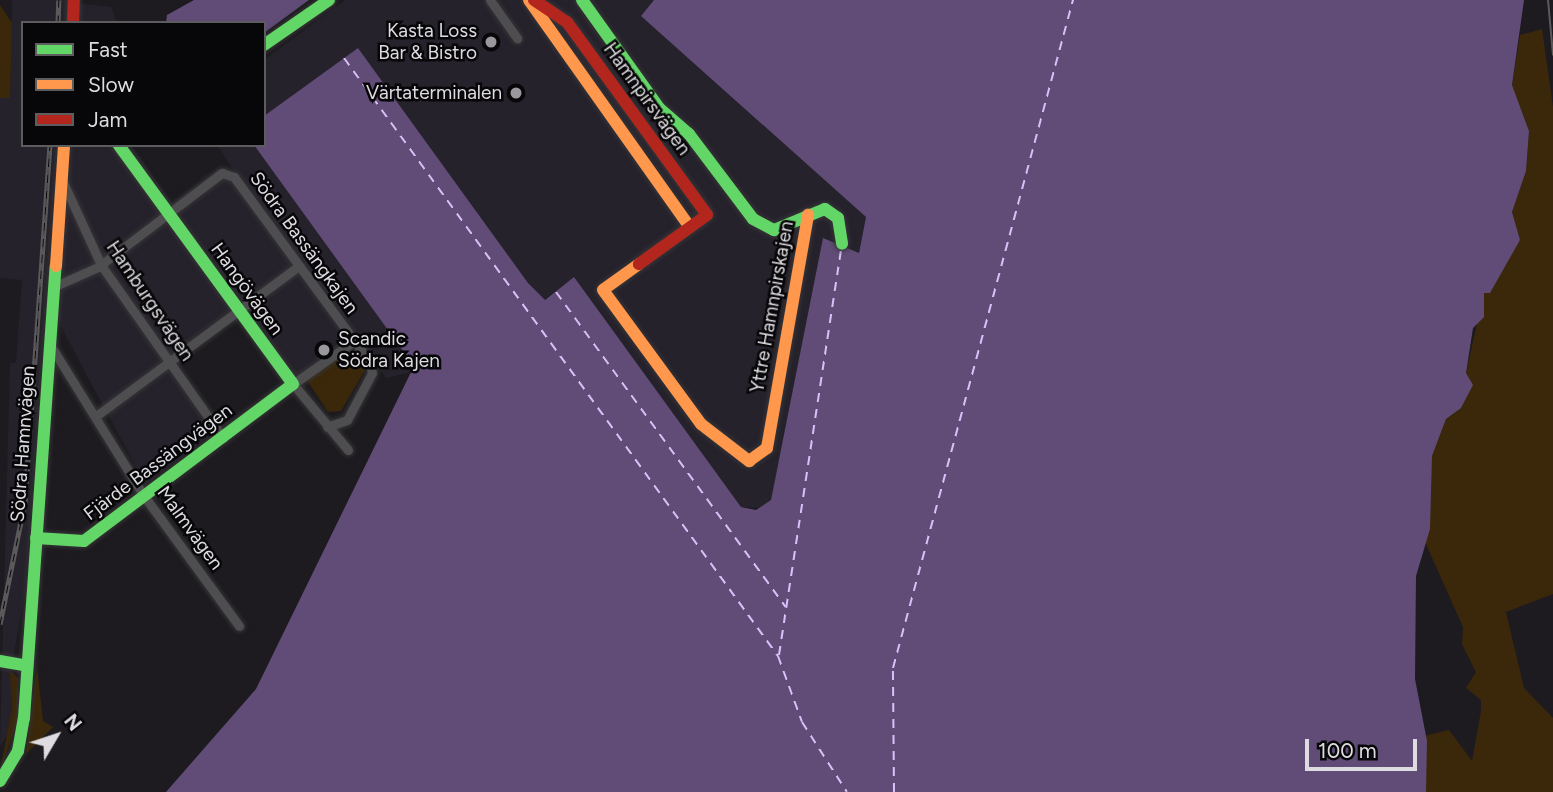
<!DOCTYPE html>
<meta charset="utf-8">
<style>
body{margin:0}
#map{position:relative;width:1553px;height:792px;overflow:hidden;background:#1d1b1f;font-family:Figtree,sans-serif}
div>[style]{position:absolute}
[style*='--x']{left:calc(var(--x)*1px);top:calc(var(--y)*1px);width:calc(var(--w)*1px);rotate:calc(var(--a)*1deg)}
.built>*{inset:0;background:#26222c}
.green>*{inset:0;background:#3b280a}
.water>*{inset:0;background:#604c76}
.ferry>*{height:2px;margin-top:-1px;transform-origin:0;background:repeating-linear-gradient(90deg,#dabffa 0 9px,transparent 0 16px)}
.roads{filter:drop-shadow(0 0 2px #363537) drop-shadow(0 0 2px #363537)}
.street>*{height:9px;margin:-4.5px;padding:0 4.5px;transform-origin:4.5px;border-radius:4.5px;background:#4e4d4f}
.fast>*{height:12px;margin:-6px;padding:0 6px;transform-origin:6px;border-radius:6px;background:#63d668}
.slow>*{height:12px;margin:-6px;padding:0 6px;transform-origin:6px;border-radius:6px;background:#ff974d}
.jam>*{height:12px;margin:-6px;padding:0 6px;transform-origin:6px;border-radius:6px;background:#b3261e}
.tram>*{height:2px;margin:-1px;padding:0 1px;transform-origin:1px;border-radius:1px;background:#5b5a5b}
.rail>*{height:5px;margin-top:-2.5px;transform-origin:0;background:repeating-linear-gradient(90deg,#070608 0 8px,#5b5a5b 0 16px);box-sizing:border-box;border-block:2px solid #5b5a5b}
.dots>*{width:19px;height:19px;translate:-50% -50%;box-sizing:border-box;border:4px solid #070608;border-radius:50%}
span{translate:-50% -50%;white-space:nowrap;text-align:center;line-height:1.15;-webkit-text-stroke:5px #070608;paint-order:stroke}
.poi-label{font-size:19px;color:#dedce0}
.right{translate:-100% -50%;text-align:right}
.left{translate:0 -50%;text-align:left}
.street-label{font-size:19px;color:#dedce0}
.legend{position:absolute;left:21px;top:21px;width:245px;height:126px;box-sizing:border-box;background:#070608;border:2px solid #5d5c5e;margin:0;padding:9px 12px;list-style:none;font-size:21px;color:#dedce0}
.legend li{display:flex;align-items:center;gap:14px;height:35px}
.legend b{width:35px;border:2px solid #5d5c5e}
.north{position:absolute;left:21px;top:701px;width:70px;height:70px;-webkit-text-stroke:5px #070608;paint-order:stroke;rotate:51deg;font-size:19px;font-weight:700;line-height:28px;text-align:center;color:#dedce0}
.north::after{content:'';display:block;margin:auto;width:24px;height:32px;background:#dedce0;clip-path:polygon(50% 0,100% 100%,50% 72%,0 100%)}
.scale{position:absolute;left:1305px;top:739px;width:112px;height:32px;box-sizing:border-box;border:4px solid #dedce0;border-top:0;padding-left:9px;font-size:21px;line-height:24px;white-space:nowrap;color:#dedce0;-webkit-text-stroke:5px #070608;paint-order:stroke}
</style>
<div id="map">
<div class="built">
<i style="clip-path:polygon(12px 0,67px 0,66px 23px,23px 23px,23px 145px,57px 145px,25px 591px,11px 671px,18px 678px,18px 719px,0 746px,10px 363px,16px 363px,22px 280px,0 278px,0 98px,10px 98px)"></i>
<i style="clip-path:polygon(345px 0,654px 0,641px 16px,866px 217px,859px 253px,823px 239px,771px 501px,764px 508px,741px 507px,574px 277px,544px 300px,528px 283px,358px 48px,264px 116px,264px 60px)"></i>
<i style="clip-path:polygon(77px 3px,111px 7px,117px 23px,76px 23px)"></i>
<i style="clip-path:polygon(68px 145px,131px 145px,172px 203px,218px 169px,236px 174px,217px 145px,254px 145px,414px 366px,411px 372px,386px 378px,356px 335px,296px 378px,249px 313px,235px 318px,177px 364px,221px 427px,145px 484px,57px 319px)"></i>
</div>
<div class="green">
<i style="clip-path:polygon(0 5px,12px 23px,10px 98px,0 98px)"></i>
<i style="clip-path:polygon(1542px 29px,1553px 107px,1553px 594px,1506px 612px,1524px 688px,1553px 718px,1553px 792px,1426px 792px,1424px 736px,1449px 730px,1472px 761px,1481px 711px,1481px 700px,1466px 688px,1476px 672px,1462px 644px,1463px 627px,1425px 542px,1432px 456px,1446px 419px,1461px 408px,1472px 385px,1466px 373px,1484px 293px,1490px 292px,1520px 240px,1512px 212px,1526px 171px,1529px 131px,1512px 86px,1520px 35px)"></i>
<i style="clip-path:polygon(351px 347px,365px 370px,341px 411px,328px 412px,306px 379px)"></i>
<i style="clip-path:polygon(37px 666px,43px 721px,53px 727px,26px 754px)"></i>
<i style="clip-path:polygon(10px 671px,18px 678px,18px 719px,0 771px,12px 708px)"></i>
</div>
<div class="water">
<i style="clip-path:polygon(194px 0,309px 0,264px 33px,264px 23px,166px 23px,167px 15px)"></i>
<i style="clip-path:polygon(654px 0,1524px 0,1512px 85px,1529px 131px,1526px 171px,1512px 212px,1520px 240px,1490px 293px,1484px 293px,1484px 317px,1473px 328px,1466px 373px,1473px 385px,1461px 408px,1446px 419px,1432px 456px,1430px 529px,1416px 576px,1415px 679px,1427px 741px,1426px 792px,166px 792px,256px 689px,414px 366px,254px 145px,264px 145px,264px 116px,358px 48px,528px 283px,545px 300px,574px 277px,741px 507px,756px 510px,771px 500px,823px 238px,859px 253px,866px 217px,641px 16px)"></i>
</div>
<div class="ferry">
<i style="--x:344;--y:58;--w:739;--a:54.03"></i>
<i style="--x:778;--y:656;--w:70;--a:70"></i>
<i style="--x:802;--y:722;--w:83;--a:57.3"></i>
<i style="--x:556;--y:292;--w:390;--a:53.9"></i>
<i style="--x:779;--y:655;--w:411;--a:-81.3"></i>
<i style="--x:894;--y:792;--w:124;--a:-90.5"></i>
<i style="--x:893;--y:668;--w:692;--a:-74.92"></i>
</div>
<div class="roads">
<div class="street">
<i style="--x:490;--y:0;--w:47;--a:54.6"></i>
<i style="--x:63;--y:182;--w:91;--a:65.4"></i>
<i style="--x:101;--y:265;--w:212;--a:54.8"></i>
<i style="--x:53;--y:287;--w:49;--a:-24"></i>
<i style="--x:98;--y:267;--w:156;--a:-37.2"></i>
<i style="--x:222;--y:173;--w:13;--a:18"></i>
<i style="--x:234;--y:177;--w:230;--a:53.7"></i>
<i style="--x:370;--y:362;--w:11;--a:80"></i>
<i style="--x:372;--y:373;--w:53;--a:118"></i>
<i style="--x:347;--y:420;--w:21;--a:161"></i>
<i style="--x:49;--y:343;--w:180;--a:58.2"></i>
<i style="--x:144;--y:496;--w:161;--a:53.8"></i>
<i style="--x:96;--y:416;--w:252;--a:-36.5"></i>
<i style="--x:348;--y:450;--w:86;--a:-129.8"></i>
<i style="--x:293;--y:384;--w:75;--a:-35.2"></i>
</div>
<div class="fast">
<i style="--x:582;--y:0;--w:133;--a:54.5"></i>
<i style="--x:659;--y:108;--w:40;--a:41"></i>
<i style="--x:689;--y:134;--w:106;--a:53"></i>
<i style="--x:753;--y:219;--w:24;--a:28"></i>
<i style="--x:774;--y:230;--w:55;--a:-22.4"></i>
<i style="--x:825;--y:209;--w:16;--a:35"></i>
<i style="--x:838;--y:218;--w:26;--a:81"></i>
<i style="--x:264;--y:45;--w:79;--a:-34.7"></i>
<i style="--x:36;--y:538;--w:48;--a:3.6"></i>
<i style="--x:84;--y:541;--w:261;--a:-36.9"></i>
<i style="--x:293;--y:384;--w:296;--a:-126.1"></i>
<i style="--x:0;--y:661;--w:27;--a:10"></i>
<i style="--x:0;--y:781;--w:35;--a:-59"></i>
<i style="--x:18;--y:751;--w:34;--a:-80"></i>
<i style="--x:24;--y:718;--w:453;--a:-86"></i>
</div>
<div class="slow">
<i style="--x:529;--y:0;--w:278;--a:54.7"></i>
<i style="--x:639;--y:264;--w:44;--a:144.2"></i>
<i style="--x:603;--y:290;--w:166;--a:53.8"></i>
<i style="--x:701;--y:424;--w:61;--a:37.6"></i>
<i style="--x:749;--y:461;--w:22;--a:-36"></i>
<i style="--x:767;--y:448;--w:237;--a:-80"></i>
<i style="--x:56;--y:266;--w:121;--a:-86.2"></i>
</div>
<div class="jam">
<i style="--x:534;--y:0;--w:40;--a:34"></i>
<i style="--x:567;--y:22;--w:238;--a:54"></i>
<i style="--x:707;--y:215;--w:84;--a:144.2"></i>
<i style="--x:73;--y:23;--w:23;--a:-88"></i>
</div>
</div>
<div class="tram">
<i style="--x:1548;--y:0;--w:55;--a:84.8"></i>
</div>
<div class="rail">
<i style="--x:58;--y:23;--w:23;--a:-88"></i>
<i style="--x:0;--y:624;--w:125;--a:-78.4"></i>
<i style="--x:25;--y:502;--w:358;--a:-86"></i>
</div>
<div class="dots">
<i style="left:491px;top:42px;background:#9a989c"></i>
<i style="left:516px;top:93px;background:#9a989c"></i>
<i style="left:324px;top:350px;background:#9a989c"></i>
</div>
<div class="poi-label">
<span class="right" style="left:477px;top:42px">Kasta Loss<br>Bar &amp; Bistro</span>
<span class="right" style="left:502px;top:93px">Värtaterminalen</span>
<span class="left" style="left:338px;top:350px">Scandic<br>Södra Kajen</span>
</div>
<div class="street-label">
<span style="left:647px;top:99px;rotate:54deg">Hamnpirsvägen</span>
<span style="left:304px;top:243px;rotate:54deg">Södra Bassängkajen</span>
<span style="left:247px;top:289px;rotate:54deg">Hangövägen</span>
<span style="left:150px;top:301px;rotate:56deg">Hamburgsvägen</span>
<span style="left:772px;top:307px;rotate:-80deg">Yttre Hamnpirskajen</span>
<span style="left:23px;top:444px;rotate:-86deg">Södra Hamnvägen</span>
<span style="left:158px;top:462px;rotate:-37deg">Fjärde Bassängvägen</span>
<span style="left:190px;top:528px;rotate:54deg">Malmvägen</span>
</div>
<ul class="legend">
<li><b style="height:9px;background:#63d668"></b>Fast</li>
<li><b style="height:9px;background:#ff974d"></b>Slow</li>
<li><b style="height:9px;background:#b3261e"></b>Jam</li>
</ul>
<div class="north">N</div>
<div class="scale">100 m</div>
</div>
